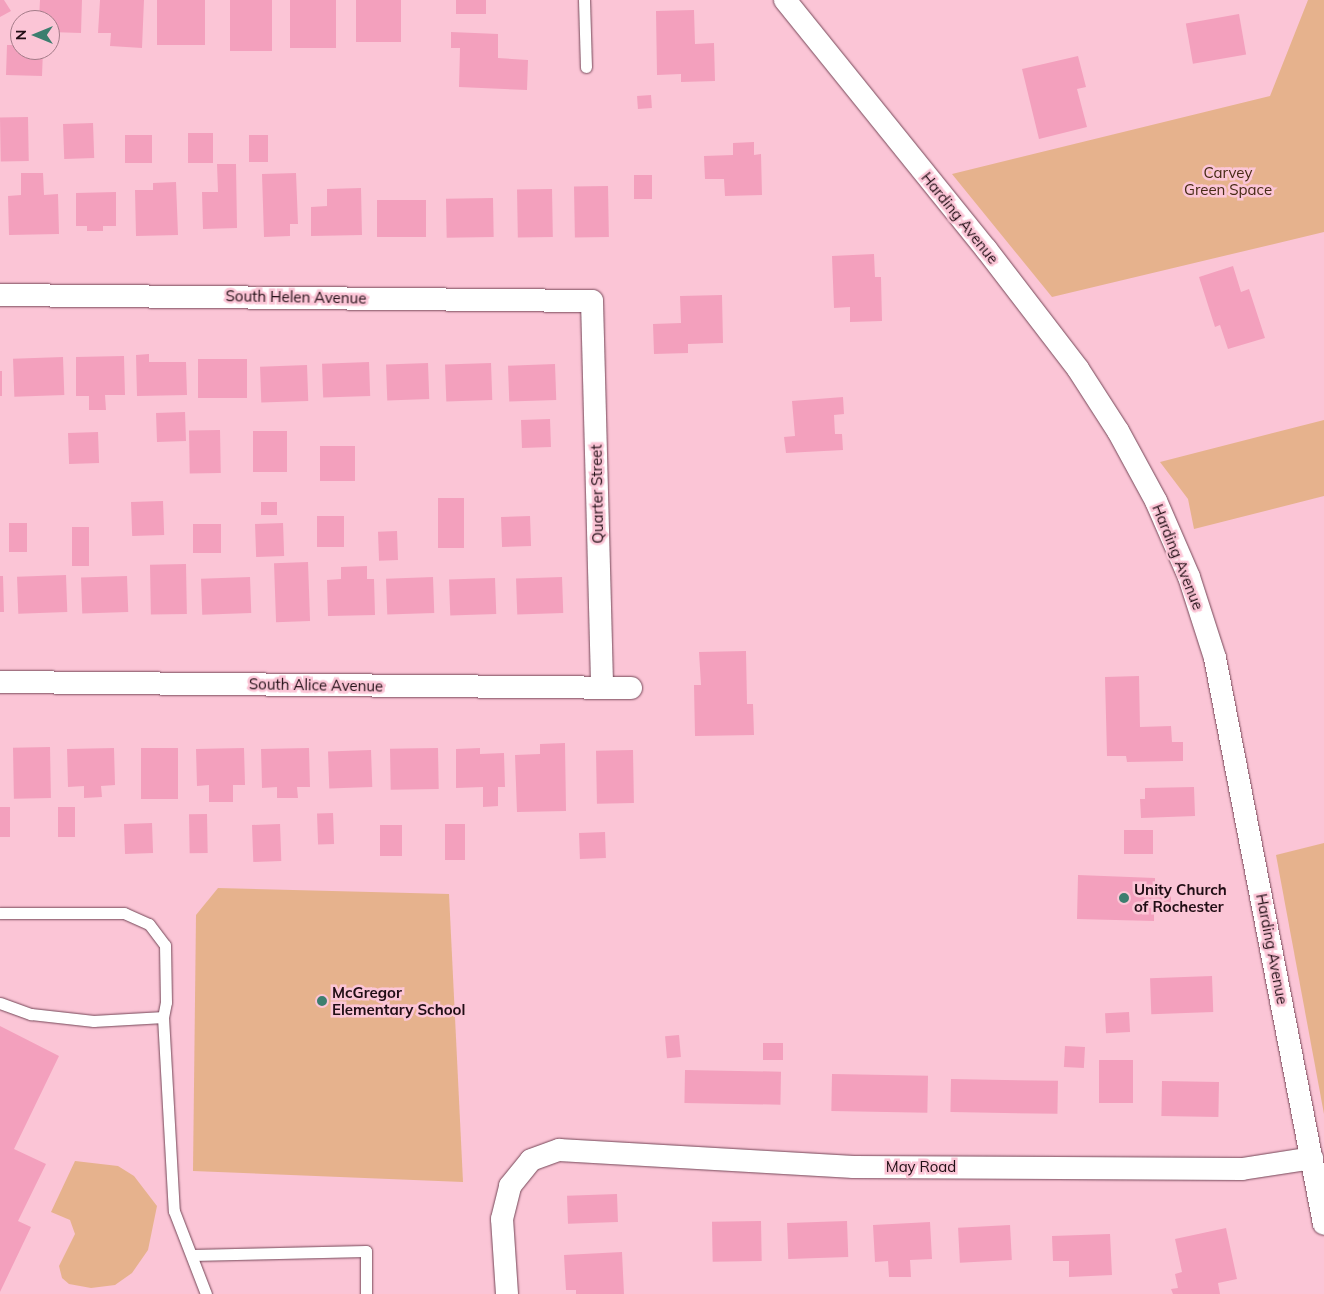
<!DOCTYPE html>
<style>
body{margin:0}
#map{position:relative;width:1324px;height:1294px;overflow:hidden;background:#fbc5d6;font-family:Mulish,sans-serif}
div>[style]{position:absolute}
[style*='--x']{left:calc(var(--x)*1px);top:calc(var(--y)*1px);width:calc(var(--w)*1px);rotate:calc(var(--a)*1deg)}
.green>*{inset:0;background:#e6b28d}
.building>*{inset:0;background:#f3a0bd;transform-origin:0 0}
.roads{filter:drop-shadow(0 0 1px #754758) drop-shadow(0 0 1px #754758)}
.service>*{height:11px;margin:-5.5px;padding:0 5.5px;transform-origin:5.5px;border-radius:5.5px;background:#fff}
.minor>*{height:22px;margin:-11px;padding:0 11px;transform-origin:11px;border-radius:11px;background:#fff}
.dots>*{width:14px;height:14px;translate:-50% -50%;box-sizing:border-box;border:2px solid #fbc5d6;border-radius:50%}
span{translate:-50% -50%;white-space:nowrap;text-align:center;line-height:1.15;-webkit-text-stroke:5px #fbc5d6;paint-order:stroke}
.park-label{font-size:15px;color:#472b15}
.street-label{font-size:15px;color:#210e15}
.poi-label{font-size:15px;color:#210e15;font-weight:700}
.left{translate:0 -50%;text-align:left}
.north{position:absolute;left:10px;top:10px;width:50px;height:50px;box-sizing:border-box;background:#fbc5d6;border:1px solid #a47c89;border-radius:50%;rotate:270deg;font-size:14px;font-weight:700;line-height:20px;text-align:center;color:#210e15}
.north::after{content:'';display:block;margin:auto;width:18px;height:22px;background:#3c7e6f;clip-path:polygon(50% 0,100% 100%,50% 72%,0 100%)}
</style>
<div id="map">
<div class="green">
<i style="clip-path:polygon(1308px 0,1324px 0,1324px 232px,1052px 297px,952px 174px,1270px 96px)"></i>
<i style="clip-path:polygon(1324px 420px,1324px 496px,1194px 529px,1188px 499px,1160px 462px)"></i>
<i style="clip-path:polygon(1324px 843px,1324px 1114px,1276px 855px)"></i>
<i style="clip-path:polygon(218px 888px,449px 894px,463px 1182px,193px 1171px,196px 915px)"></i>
<i style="clip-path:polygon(75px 1161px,118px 1166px,134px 1176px,157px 1206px,148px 1250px,132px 1273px,115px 1285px,91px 1288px,69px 1284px,62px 1278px,59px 1266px,75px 1234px,70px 1220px,51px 1212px)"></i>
</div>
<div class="building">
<i style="clip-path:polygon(0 0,4px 0,11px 11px,0 17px)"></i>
<i style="clip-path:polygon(40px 0,82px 0,81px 33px,50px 32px,50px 20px,39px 20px)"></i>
<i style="clip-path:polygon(100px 0,144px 0,142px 48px,110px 46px,111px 33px,98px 33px)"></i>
<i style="left:157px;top:0;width:48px;height:45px"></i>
<i style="left:230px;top:0;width:42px;height:51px"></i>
<i style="left:290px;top:0;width:46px;height:48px"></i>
<i style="left:356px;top:0;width:45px;height:42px"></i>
<i style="left:456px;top:0;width:30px;height:14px"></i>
<i style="clip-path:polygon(694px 10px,695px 44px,714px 43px,715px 81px,681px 82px,681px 74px,657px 75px,656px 11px)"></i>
<i style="left:1239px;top:14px;width:41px;height:54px;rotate:80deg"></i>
<i style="clip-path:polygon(451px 32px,498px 34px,498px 58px,528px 60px,527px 90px,459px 87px,460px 48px,451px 48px)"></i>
<i style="clip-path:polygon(7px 45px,20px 45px,20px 50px,43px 50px,42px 76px,6px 75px)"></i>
<i style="clip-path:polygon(1078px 56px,1086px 87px,1077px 89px,1087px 127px,1039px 139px,1022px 69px)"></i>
<i style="left:651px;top:95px;width:13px;height:14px;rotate:86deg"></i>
<i style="left:28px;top:117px;width:44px;height:28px;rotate:89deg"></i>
<i style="left:93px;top:123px;width:35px;height:30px;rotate:88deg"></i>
<i style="left:213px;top:133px;width:30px;height:25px;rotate:90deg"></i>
<i style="left:125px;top:135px;width:27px;height:28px"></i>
<i style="left:249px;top:135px;width:19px;height:27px"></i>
<i style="clip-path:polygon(754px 142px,754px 155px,761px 154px,762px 195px,725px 196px,724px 179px,705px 179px,704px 156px,733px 155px,733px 143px)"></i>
<i style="clip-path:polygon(217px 164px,236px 164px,237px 228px,203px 229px,202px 192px,218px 192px)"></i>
<i style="clip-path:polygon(21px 173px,43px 173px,44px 195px,58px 194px,59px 234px,9px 235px,8px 196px,21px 195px)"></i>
<i style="clip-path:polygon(296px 173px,298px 224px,290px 224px,290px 236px,264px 237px,262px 174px)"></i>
<i style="left:652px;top:175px;width:24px;height:18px;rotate:90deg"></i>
<i style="clip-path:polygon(176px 182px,178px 235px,136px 236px,135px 190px,153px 190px,153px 183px)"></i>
<i style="left:608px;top:186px;width:51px;height:34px;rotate:89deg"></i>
<i style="clip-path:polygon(361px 188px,362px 235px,311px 236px,311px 207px,327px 206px,327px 189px)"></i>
<i style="left:552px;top:189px;width:48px;height:35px;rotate:89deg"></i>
<i style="clip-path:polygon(116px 192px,116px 226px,103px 226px,103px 231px,87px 231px,87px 226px,76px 226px,76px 193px)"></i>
<i style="left:493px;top:198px;width:39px;height:47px;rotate:89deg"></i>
<i style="left:426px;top:200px;width:37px;height:49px;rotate:90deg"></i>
<i style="clip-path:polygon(874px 254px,875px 277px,881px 277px,882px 321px,850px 322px,850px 307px,834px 308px,832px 256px)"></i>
<i style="clip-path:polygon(1233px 266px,1241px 292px,1249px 289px,1265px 338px,1228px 349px,1220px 325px,1215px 327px,1199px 277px)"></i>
<i style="clip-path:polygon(722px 295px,723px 343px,688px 344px,688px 353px,654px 354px,653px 324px,681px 323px,680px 296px)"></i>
<i style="clip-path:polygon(149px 354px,149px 362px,186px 362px,187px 395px,137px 396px,136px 355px)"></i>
<i style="clip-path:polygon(124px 356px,125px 395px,105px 395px,106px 410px,89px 410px,89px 396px,76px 396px,76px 357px)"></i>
<i style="left:63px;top:357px;width:38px;height:50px;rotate:88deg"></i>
<i style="left:247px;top:359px;width:39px;height:49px;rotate:90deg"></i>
<i style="left:369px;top:362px;width:34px;height:47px;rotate:88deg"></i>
<i style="left:428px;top:363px;width:36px;height:42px;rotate:88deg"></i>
<i style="left:491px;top:363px;width:37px;height:46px;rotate:88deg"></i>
<i style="left:555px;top:364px;width:36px;height:47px;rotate:88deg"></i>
<i style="left:307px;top:365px;width:36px;height:47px;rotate:88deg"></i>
<i style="left:0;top:371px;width:2px;height:25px"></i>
<i style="clip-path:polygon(843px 397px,844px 414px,834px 415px,835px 434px,842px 434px,843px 450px,786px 453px,784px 437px,795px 436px,792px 401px)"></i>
<i style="left:185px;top:412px;width:29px;height:29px;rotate:88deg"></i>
<i style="left:550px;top:419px;width:28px;height:29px;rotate:88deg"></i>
<i style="left:220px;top:430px;width:43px;height:31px;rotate:89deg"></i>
<i style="left:253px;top:431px;width:34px;height:41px"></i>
<i style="left:98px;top:432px;width:31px;height:30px;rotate:88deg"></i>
<i style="left:355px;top:446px;width:35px;height:35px;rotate:90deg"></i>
<i style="left:438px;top:498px;width:26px;height:50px"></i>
<i style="left:163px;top:501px;width:34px;height:32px;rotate:88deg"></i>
<i style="left:277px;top:502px;width:13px;height:16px;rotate:90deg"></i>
<i style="left:317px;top:516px;width:27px;height:31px"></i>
<i style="left:530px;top:516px;width:30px;height:29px;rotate:88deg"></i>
<i style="left:9px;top:523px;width:18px;height:29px"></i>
<i style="left:283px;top:523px;width:33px;height:28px;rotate:88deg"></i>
<i style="left:221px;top:524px;width:29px;height:28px;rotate:90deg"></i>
<i style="left:72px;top:527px;width:17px;height:39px"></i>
<i style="left:397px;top:531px;width:29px;height:19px;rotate:88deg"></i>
<i style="left:308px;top:562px;width:59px;height:34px;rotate:88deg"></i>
<i style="left:186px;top:564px;width:50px;height:36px;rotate:89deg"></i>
<i style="clip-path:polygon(367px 566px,367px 579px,374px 579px,375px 615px,328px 616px,327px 580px,341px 579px,341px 567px)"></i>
<i style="left:66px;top:575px;width:37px;height:49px;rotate:88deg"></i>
<i style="clip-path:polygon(0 576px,3px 576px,4px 612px,0 612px)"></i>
<i style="left:127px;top:576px;width:36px;height:46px;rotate:88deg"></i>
<i style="left:250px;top:577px;width:36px;height:49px;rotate:88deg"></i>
<i style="left:433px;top:577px;width:36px;height:47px;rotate:88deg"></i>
<i style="left:562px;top:577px;width:36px;height:46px;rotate:88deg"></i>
<i style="left:495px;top:578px;width:36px;height:46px;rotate:88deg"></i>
<i style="clip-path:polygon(746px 651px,747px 704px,753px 704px,754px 735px,695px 736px,694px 685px,701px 685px,699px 652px)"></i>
<i style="clip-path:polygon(1139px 676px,1140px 727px,1171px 726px,1172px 742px,1183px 742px,1183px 761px,1127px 762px,1126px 756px,1107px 756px,1105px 677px)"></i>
<i style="clip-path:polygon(565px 743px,566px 811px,517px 812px,515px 755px,540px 754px,540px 744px)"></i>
<i style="left:50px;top:747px;width:51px;height:37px;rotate:89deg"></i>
<i style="clip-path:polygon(114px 748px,115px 785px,101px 786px,102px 797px,84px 798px,84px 786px,68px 787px,67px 749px)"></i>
<i style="left:141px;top:748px;width:37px;height:51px"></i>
<i style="clip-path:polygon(244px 748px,245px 785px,233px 785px,233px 802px,209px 802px,209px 785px,197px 786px,196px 749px)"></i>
<i style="clip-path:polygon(309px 748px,310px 787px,297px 787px,298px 798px,277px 798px,277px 787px,262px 788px,261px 749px)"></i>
<i style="left:438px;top:748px;width:41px;height:48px;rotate:89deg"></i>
<i style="clip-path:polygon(480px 748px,480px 754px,504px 753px,505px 787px,498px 787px,498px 806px,483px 807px,483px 787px,456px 788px,456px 749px)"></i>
<i style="left:371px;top:750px;width:37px;height:43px;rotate:88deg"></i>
<i style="left:633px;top:750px;width:53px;height:37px;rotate:89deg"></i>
<i style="clip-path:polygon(1194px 787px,1195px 816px,1141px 818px,1140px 799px,1145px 799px,1145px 788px)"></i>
<i style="left:0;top:807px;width:10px;height:30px"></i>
<i style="left:58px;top:807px;width:17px;height:30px"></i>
<i style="left:333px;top:813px;width:31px;height:16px;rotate:88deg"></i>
<i style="left:207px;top:814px;width:39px;height:18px;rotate:89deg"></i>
<i style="left:152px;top:823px;width:30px;height:28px;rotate:88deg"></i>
<i style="left:280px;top:824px;width:37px;height:28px;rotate:88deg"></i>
<i style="left:445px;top:824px;width:20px;height:36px"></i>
<i style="left:380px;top:825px;width:22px;height:31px"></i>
<i style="left:1124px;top:830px;width:29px;height:24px"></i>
<i style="left:605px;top:832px;width:26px;height:26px;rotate:88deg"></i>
<i style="clip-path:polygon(1078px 875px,1155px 878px,1155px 886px,1171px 887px,1171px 911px,1154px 910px,1154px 921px,1077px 919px)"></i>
<i style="left:1212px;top:976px;width:36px;height:62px;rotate:88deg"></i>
<i style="left:1129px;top:1012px;width:20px;height:24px;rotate:87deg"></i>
<i style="clip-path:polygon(0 1026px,59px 1056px,14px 1149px,46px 1164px,18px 1221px,31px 1227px,0 1292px)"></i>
<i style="left:679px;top:1035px;width:22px;height:14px;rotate:85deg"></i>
<i style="left:763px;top:1043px;width:20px;height:17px"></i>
<i style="left:1065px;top:1046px;width:20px;height:21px;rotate:3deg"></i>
<i style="left:1099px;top:1060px;width:34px;height:43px"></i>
<i style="left:685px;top:1070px;width:96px;height:33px;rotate:1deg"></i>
<i style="left:832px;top:1074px;width:96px;height:37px;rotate:1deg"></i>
<i style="left:951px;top:1079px;width:107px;height:33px;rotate:1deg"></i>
<i style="left:1162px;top:1081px;width:57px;height:35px;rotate:1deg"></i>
<i style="left:617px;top:1194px;width:28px;height:50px;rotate:88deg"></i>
<i style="left:761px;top:1221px;width:40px;height:49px;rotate:89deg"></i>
<i style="left:847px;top:1221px;width:36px;height:60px;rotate:88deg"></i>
<i style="clip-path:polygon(930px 1222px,932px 1259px,910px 1260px,911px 1277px,889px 1277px,888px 1261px,875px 1262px,873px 1225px)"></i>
<i style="left:1010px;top:1225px;width:35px;height:52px;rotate:87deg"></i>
<i style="clip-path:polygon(1226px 1228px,1237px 1279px,1218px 1283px,1220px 1294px,1173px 1294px,1171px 1289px,1178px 1288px,1175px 1274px,1182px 1272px,1175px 1239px)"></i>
<i style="clip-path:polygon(1110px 1234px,1112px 1275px,1069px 1277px,1069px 1261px,1053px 1261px,1052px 1236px)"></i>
<i style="clip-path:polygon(622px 1252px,624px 1294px,576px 1294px,576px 1290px,566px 1290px,564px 1255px)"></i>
</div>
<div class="roads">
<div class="service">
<i style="--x:584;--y:0;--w:67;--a:88.3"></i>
<i style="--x:0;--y:913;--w:124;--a:0"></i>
<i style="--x:124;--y:913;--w:27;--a:24"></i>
<i style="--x:149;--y:924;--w:26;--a:53"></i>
<i style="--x:165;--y:945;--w:57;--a:89"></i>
<i style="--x:166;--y:1002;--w:15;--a:101"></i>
<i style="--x:163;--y:1017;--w:194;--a:86.8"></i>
<i style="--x:174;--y:1211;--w:89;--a:68.9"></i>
<i style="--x:0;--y:1003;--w:33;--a:20"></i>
<i style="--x:31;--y:1014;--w:63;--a:6.3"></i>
<i style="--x:94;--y:1021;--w:69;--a:-3.3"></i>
<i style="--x:192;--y:1255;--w:174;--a:-1.3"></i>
<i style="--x:366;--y:1251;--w:43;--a:90"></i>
</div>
<div class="minor">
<i style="--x:785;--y:0;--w:320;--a:51.1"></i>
<i style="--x:986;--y:249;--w:151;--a:52.5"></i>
<i style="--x:1078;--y:369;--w:74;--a:57.2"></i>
<i style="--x:1118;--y:431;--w:80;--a:61.5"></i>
<i style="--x:1156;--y:501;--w:83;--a:66.5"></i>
<i style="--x:1189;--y:577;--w:85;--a:72.2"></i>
<i style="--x:1215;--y:658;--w:576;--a:79.1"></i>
<i style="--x:0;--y:295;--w:592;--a:0.58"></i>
<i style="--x:592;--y:301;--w:387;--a:88.5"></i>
<i style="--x:0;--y:682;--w:631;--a:0.54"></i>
<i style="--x:507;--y:1294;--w:75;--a:-93.8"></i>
<i style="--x:502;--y:1219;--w:34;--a:-76"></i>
<i style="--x:510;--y:1186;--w:33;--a:-51"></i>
<i style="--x:531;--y:1160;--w:30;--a:-20"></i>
<i style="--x:559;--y:1150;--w:295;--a:3.3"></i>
<i style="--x:854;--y:1167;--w:388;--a:0.3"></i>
<i style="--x:1242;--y:1169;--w:71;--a:-8.9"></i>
</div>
</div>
<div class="dots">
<i style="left:1124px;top:898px;background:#3c7e6f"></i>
<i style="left:322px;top:1001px;background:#3c7e6f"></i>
</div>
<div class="park-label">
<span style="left:1228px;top:181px">Carvey<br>Green Space</span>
</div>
<div class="street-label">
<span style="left:960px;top:218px;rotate:51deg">Harding Avenue</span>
<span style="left:296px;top:297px;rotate:1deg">South Helen Avenue</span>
<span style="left:597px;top:494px;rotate:-91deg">Quarter Street</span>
<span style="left:1178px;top:557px;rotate:68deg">Harding Avenue</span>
<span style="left:316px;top:685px;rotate:1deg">South Alice Avenue</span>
<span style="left:1272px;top:949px;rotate:79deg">Harding Avenue</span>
<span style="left:921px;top:1167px">May Road</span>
</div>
<div class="poi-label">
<span class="left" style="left:1134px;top:898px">Unity Church<br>of Rochester</span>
<span class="left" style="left:332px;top:1001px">McGregor<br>Elementary School</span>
</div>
<div class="north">N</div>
</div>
